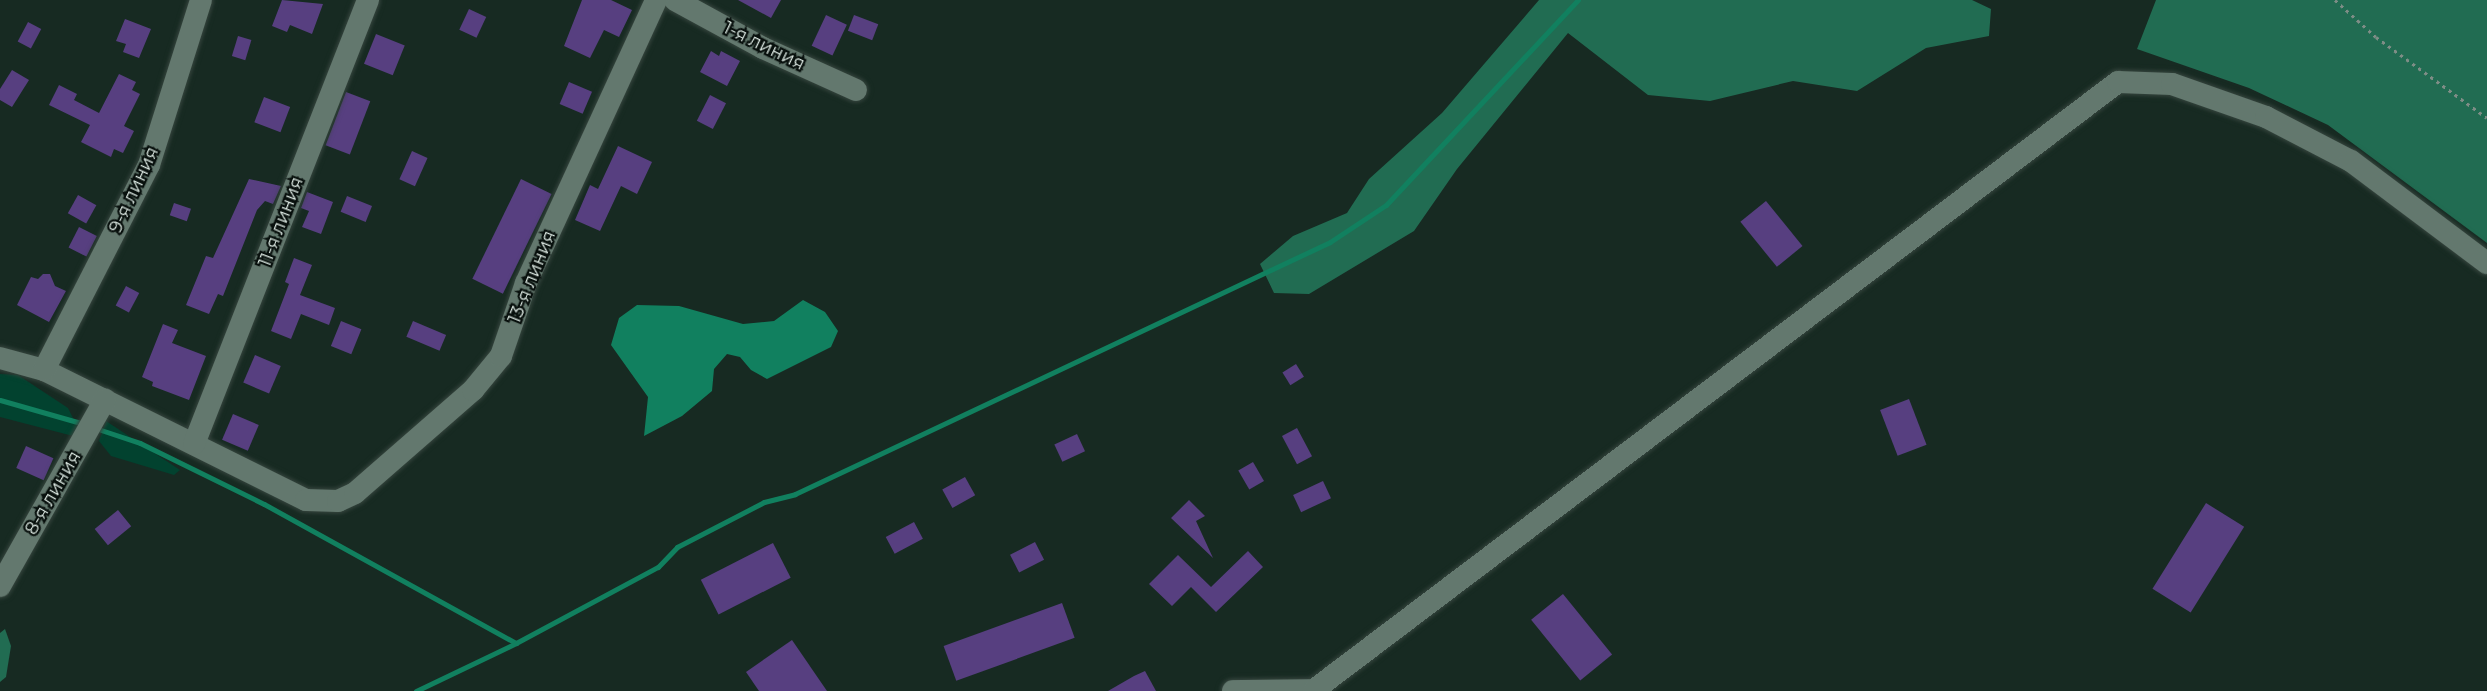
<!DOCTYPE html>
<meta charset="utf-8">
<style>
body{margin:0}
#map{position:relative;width:2487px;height:691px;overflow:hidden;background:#172a22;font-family:Montserrat,sans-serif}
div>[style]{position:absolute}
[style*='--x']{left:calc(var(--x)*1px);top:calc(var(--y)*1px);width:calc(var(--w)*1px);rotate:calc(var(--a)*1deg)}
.green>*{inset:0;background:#02422f}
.forest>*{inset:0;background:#216c52}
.water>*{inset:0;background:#11805f}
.stream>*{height:5px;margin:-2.5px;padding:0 2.5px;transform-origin:2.5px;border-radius:2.5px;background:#11805f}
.building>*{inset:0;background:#573f80;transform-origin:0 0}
.path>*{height:3px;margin-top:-1.5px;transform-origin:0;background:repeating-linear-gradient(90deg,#7e8d86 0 3px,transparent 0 7.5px)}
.roads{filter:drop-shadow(0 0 2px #36453e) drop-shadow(0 0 2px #36453e)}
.minor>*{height:22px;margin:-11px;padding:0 11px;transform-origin:11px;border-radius:11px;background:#63786e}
span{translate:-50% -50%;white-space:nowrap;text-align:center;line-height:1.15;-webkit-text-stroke:4.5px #08100d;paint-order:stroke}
.street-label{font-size:18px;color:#dae6e0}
</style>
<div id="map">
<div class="green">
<i style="clip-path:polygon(0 374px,18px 375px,68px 408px,80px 432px,73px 436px,0 417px)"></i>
<i style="clip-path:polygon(106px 421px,180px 470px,174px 475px,111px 456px,99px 441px)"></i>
</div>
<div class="forest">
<i style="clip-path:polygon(1539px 0,1972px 0,1991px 9px,1989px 36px,1926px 48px,1857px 91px,1793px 81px,1710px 101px,1648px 95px,1568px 33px,1457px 169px,1414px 231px,1309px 294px,1274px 293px,1260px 264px,1293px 236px,1347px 213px,1369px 179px,1442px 113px)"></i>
<i style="clip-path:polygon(2156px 0,2487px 0,2487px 243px,2328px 125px,2249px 88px,2137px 49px)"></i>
<i style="clip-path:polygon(5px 629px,11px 646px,6px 677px,0 682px,0 633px)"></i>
</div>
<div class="water">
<i style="clip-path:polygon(803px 300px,825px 312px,838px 331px,831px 347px,767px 379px,751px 370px,740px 357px,727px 354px,714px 369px,712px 391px,682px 416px,644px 436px,648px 397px,611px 345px,619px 318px,637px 305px,679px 306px,743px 324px,774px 321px)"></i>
</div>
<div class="stream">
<i style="--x:0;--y:400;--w:84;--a:15.9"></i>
<i style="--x:98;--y:429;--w:44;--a:18.4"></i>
<i style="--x:140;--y:443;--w:138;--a:26.2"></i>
<i style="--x:264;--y:504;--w:288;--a:28.9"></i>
<i style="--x:416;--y:691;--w:111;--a:-25.6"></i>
<i style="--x:516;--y:643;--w:161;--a:-28.2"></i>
<i style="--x:658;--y:567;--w:28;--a:-46"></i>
<i style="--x:677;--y:547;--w:98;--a:-27.3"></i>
<i style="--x:764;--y:502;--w:32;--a:-14"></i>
<i style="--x:795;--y:494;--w:591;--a:-25.22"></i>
<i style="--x:1330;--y:242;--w:67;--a:-33.5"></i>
<i style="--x:1386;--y:205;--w:281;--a:-46.9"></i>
</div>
<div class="building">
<i style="clip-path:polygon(282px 0,323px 4px,312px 34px,290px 25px,287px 32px,272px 26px)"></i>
<i style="clip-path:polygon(582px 0,611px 0,632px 10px,619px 37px,604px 30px,590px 58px,564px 46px)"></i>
<i style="clip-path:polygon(738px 0,781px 0,771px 18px)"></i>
<i style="left:469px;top:9px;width:19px;height:23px;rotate:25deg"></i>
<i style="left:826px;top:15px;width:23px;height:34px;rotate:25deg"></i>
<i style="left:854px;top:15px;width:26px;height:17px;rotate:21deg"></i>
<i style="clip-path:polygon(125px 19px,151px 29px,139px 58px,123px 52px,126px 44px,116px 41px)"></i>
<i style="left:28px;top:22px;width:15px;height:22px;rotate:28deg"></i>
<i style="left:376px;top:34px;width:31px;height:32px;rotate:22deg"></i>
<i style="left:238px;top:36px;width:14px;height:21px;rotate:17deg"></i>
<i style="clip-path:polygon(711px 51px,719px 56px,721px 51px,740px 61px,727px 86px,700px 72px)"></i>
<i style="clip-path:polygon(12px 70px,29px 80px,12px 107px,0 100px,0 89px)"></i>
<i style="clip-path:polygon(119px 74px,136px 82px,132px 90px,140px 94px,124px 126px,134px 131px,123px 153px,114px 149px,111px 157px,81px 142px,90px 125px,49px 105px,59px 85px,77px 94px,74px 100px,99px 113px)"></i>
<i style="left:569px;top:82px;width:25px;height:24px;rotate:23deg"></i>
<i style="left:346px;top:92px;width:26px;height:57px;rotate:21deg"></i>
<i style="left:710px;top:95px;width:18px;height:29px;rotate:27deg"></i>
<i style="left:264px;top:97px;width:28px;height:27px;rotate:21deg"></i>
<i style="clip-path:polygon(618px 146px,652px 162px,637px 194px,621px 186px,600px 231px,575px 220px,590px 185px,598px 189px)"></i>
<i style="left:412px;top:151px;width:17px;height:31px;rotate:24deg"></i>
<i style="clip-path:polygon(249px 179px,281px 186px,273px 204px,265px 201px,257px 210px,223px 296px,218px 294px,209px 314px,186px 305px,206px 256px,213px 258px)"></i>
<i style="left:521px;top:179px;width:34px;height:111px;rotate:26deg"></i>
<i style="clip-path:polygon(307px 192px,333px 202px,321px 234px,302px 227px,309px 211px,301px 208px)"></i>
<i style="left:78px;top:195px;width:21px;height:21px;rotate:29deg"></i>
<i style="left:347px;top:196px;width:27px;height:17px;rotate:22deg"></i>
<i style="left:1766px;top:201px;width:58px;height:33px;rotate:51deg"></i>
<i style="left:174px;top:203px;width:18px;height:13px;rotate:19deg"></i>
<i style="left:79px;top:227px;width:20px;height:23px;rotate:27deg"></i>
<i style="clip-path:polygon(294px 258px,312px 265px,300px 295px,335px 308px,329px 325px,301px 314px,291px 339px,271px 331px,289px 284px,285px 282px)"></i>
<i style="clip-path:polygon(43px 274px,50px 274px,55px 286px,66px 291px,49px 322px,17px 305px,31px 277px,38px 279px)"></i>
<i style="left:126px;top:286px;width:15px;height:22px;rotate:28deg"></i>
<i style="left:341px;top:321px;width:22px;height:27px;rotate:22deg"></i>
<i style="left:413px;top:321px;width:36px;height:17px;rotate:23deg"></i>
<i style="clip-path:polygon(163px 324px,178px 330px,172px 343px,206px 356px,189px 400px,152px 386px,153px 382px,142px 377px)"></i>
<i style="left:255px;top:355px;width:28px;height:30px;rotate:23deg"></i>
<i style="left:1296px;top:364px;width:15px;height:16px;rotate:58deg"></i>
<i style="left:1909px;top:399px;width:49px;height:31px;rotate:69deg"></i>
<i style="left:233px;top:414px;width:28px;height:28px;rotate:23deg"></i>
<i style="left:1297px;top:428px;width:32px;height:17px;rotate:62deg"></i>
<i style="left:1077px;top:434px;width:19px;height:25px;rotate:65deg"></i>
<i style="left:26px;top:446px;width:30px;height:24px;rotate:24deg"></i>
<i style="left:1253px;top:462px;width:22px;height:17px;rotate:60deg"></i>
<i style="left:965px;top:477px;width:21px;height:26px;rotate:61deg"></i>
<i style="left:1323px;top:481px;width:19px;height:33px;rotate:65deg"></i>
<i style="clip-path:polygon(1189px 500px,1205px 516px,1196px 521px,1213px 558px,1171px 518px)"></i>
<i style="left:2206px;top:503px;width:45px;height:101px;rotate:32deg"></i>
<i style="left:118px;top:510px;width:21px;height:30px;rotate:51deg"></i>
<i style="left:914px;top:522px;width:19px;height:32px;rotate:62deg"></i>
<i style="left:1035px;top:542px;width:20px;height:28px;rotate:63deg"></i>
<i style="left:773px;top:543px;width:39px;height:81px;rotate:63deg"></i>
<i style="clip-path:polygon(1248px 551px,1263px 567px,1216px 612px,1191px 587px,1172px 606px,1149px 584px,1178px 555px,1211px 587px)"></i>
<i style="left:1563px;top:594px;width:78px;height:41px;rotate:51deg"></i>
<i style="left:1062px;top:603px;width:37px;height:126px;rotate:70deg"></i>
<i style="clip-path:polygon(792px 640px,827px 691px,759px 691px,746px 672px)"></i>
<i style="clip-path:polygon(1145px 671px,1156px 691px,1108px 691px,1134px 676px)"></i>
</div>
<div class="path">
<i style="--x:2335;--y:0;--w:55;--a:42.1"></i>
<i style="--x:2376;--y:37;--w:137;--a:36.1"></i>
</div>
<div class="roads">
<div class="minor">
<i style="--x:675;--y:0;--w:100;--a:28.6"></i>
<i style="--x:763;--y:48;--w:102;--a:24.3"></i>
<i style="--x:0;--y:358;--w:46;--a:15.3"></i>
<i style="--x:44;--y:370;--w:292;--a:26.4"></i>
<i style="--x:306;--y:500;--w:32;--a:2"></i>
<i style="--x:338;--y:501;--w:19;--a:-25"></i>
<i style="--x:355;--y:493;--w:157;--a:-41.1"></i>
<i style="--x:473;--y:390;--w:44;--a:-50.5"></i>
<i style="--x:501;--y:356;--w:77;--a:-71.1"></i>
<i style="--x:526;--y:283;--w:311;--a:-65.3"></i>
<i style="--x:44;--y:370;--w:230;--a:-62.9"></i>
<i style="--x:149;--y:165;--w:173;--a:-72.5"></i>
<i style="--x:194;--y:444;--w:477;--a:-68.6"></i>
<i style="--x:0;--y:586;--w:214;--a:-60.6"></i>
<i style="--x:1233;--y:691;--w:81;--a:-0.7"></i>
<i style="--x:1314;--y:690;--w:1008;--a:-37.1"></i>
<i style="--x:2118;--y:82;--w:54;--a:2.1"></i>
<i style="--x:2172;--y:84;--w:100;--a:19.3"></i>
<i style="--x:2266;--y:117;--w:96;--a:27.4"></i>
<i style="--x:2351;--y:161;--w:170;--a:36.9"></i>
</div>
</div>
<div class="street-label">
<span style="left:764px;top:46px;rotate:26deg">1-я линия</span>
<span style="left:134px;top:190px;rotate:-65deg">9-я линия</span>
<span style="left:281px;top:222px;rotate:-69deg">11-я линия</span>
<span style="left:532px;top:277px;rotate:-68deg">13-я линия</span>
<span style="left:53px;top:493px;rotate:-60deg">8-я линия</span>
</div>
</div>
